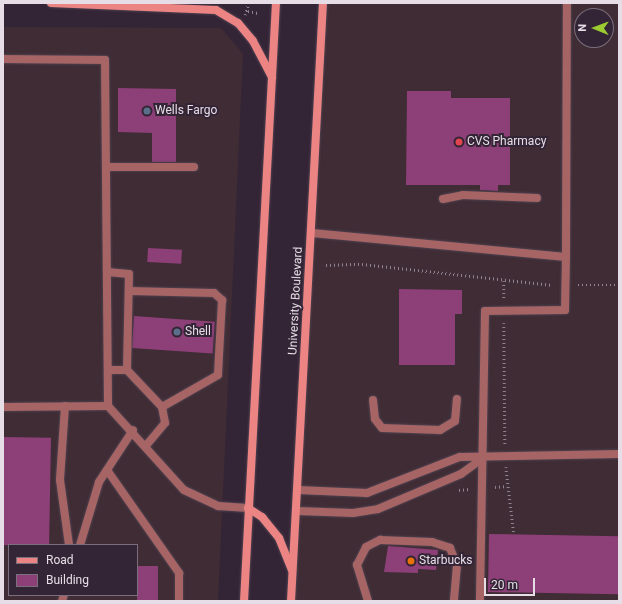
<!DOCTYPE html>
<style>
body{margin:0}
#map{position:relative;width:622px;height:604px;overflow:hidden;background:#342536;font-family:Roboto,sans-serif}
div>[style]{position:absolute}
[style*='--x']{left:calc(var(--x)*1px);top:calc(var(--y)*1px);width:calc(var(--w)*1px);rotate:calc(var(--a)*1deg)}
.commercial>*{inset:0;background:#3f2c34}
.building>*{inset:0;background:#8d3f78;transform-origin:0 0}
.path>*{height:2.5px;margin-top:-1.25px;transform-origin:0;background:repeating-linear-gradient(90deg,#8f8391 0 1px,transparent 0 4px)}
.roads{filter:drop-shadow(0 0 1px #504252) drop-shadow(0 0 1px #504252)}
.lane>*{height:8px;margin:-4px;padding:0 4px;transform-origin:4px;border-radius:4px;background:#a66564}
.secondary>*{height:8px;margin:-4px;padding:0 4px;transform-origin:4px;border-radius:4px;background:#ec8483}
.dots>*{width:11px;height:11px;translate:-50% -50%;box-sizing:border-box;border:2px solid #342536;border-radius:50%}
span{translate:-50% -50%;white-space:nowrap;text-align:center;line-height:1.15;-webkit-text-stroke:4px #342536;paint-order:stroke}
.poi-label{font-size:12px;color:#e6dde7}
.left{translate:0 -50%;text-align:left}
.street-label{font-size:12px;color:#e6dde7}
.frame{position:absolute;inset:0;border:4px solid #e6dde7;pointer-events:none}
.legend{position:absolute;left:8px;top:544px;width:130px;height:52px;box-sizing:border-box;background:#342536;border:1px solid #7b6f7d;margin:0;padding:5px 7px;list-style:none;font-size:12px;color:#e6dde7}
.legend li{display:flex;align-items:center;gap:8px;height:20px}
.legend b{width:20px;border:1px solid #7b6f7d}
.north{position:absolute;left:574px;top:8px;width:40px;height:40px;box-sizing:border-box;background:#342536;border:1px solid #7b6f7d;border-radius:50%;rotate:271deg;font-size:11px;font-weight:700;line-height:16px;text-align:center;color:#e6dde7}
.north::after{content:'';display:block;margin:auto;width:14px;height:18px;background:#9cca31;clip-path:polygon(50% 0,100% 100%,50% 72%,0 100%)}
.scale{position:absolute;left:484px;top:578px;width:51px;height:18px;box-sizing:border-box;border:2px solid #e6dde7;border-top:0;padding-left:5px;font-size:12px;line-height:14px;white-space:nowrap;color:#e6dde7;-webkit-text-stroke:3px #342536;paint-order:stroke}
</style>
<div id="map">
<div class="commercial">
<i style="clip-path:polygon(evenodd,325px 3px,619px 3px,619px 601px,293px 601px,325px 3px,582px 16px,606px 16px,606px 40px,582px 40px,582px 16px)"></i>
<i style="clip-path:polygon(evenodd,3px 27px,221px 28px,243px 54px,218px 601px,3px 601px,3px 27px,9px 545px,137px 545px,137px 595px,9px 595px,9px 545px)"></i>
</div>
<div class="building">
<i style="clip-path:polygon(118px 88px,176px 89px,176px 162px,152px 162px,152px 133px,118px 132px)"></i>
<i style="clip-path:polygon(407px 91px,451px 91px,451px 98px,510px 98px,510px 185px,498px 185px,498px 191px,480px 190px,480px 185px,406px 185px)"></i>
<i style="left:148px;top:248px;width:34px;height:14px;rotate:3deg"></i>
<i style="clip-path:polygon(399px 289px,462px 290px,462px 314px,455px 314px,455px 365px,399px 365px)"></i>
<i style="left:134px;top:316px;width:81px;height:32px;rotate:4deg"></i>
<i style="left:3px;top:437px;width:48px;height:108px;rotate:1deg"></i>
<i style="left:489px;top:534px;width:130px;height:58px;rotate:1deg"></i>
<i style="clip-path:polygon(388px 546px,438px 550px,436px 570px,418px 569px,418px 573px,384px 572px)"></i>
<i style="left:158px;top:566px;width:35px;height:21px;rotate:90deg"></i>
</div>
<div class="path">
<i style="--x:248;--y:11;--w:10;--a:11"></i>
<i style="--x:245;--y:15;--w:10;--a:-73"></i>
<i style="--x:326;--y:265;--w:36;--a:-2"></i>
<i style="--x:362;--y:264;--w:192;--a:6.3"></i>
<i style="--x:504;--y:281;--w:17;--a:90"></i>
<i style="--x:578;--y:285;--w:41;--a:0"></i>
<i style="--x:504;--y:323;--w:121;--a:89.5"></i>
<i style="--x:506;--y:467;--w:67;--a:83.2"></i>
<i style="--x:495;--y:487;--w:12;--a:-5"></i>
<i style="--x:459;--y:490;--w:11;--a:-5"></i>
</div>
<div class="roads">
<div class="lane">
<i style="--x:3;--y:59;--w:102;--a:0.6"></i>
<i style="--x:105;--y:60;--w:346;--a:89.5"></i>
<i style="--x:106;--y:167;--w:88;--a:0"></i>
<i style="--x:443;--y:199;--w:20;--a:-11"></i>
<i style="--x:463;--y:195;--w:74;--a:2.3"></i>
<i style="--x:312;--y:233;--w:255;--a:5.4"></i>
<i style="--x:566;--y:257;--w:53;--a:91.1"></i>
<i style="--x:565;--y:310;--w:80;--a:179.3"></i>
<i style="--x:485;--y:311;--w:290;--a:91"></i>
<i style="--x:566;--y:257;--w:254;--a:-89.8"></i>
<i style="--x:107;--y:272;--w:22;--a:5"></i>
<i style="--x:129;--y:274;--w:96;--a:91.2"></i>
<i style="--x:129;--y:291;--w:85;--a:1.3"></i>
<i style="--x:214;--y:293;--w:11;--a:41"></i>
<i style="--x:222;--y:300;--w:75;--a:93.1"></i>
<i style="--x:218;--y:375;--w:64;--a:150.3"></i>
<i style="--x:108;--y:370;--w:19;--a:0"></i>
<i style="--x:127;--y:370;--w:51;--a:46.6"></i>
<i style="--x:162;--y:407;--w:16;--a:79"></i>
<i style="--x:165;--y:423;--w:30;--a:130"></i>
<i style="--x:373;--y:400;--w:19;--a:84"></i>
<i style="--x:375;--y:419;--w:11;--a:52"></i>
<i style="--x:382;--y:428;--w:58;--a:2"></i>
<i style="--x:440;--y:430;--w:17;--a:-31"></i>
<i style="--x:455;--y:421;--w:22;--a:-85"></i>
<i style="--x:65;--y:406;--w:74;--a:93.9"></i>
<i style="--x:60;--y:480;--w:66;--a:82.1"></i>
<i style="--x:3;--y:407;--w:105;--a:-0.5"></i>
<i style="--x:108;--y:406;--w:113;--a:47.9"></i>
<i style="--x:184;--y:490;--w:38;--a:25"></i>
<i style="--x:218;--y:506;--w:30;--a:4"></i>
<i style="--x:107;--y:470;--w:126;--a:55"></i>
<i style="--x:179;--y:573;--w:28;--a:90"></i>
<i style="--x:298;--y:490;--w:69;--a:2.5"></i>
<i style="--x:367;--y:493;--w:100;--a:-21.2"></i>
<i style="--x:460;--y:457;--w:159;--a:-1.1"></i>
<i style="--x:297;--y:511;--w:56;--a:2"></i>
<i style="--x:353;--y:513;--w:25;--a:-9"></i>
<i style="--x:378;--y:509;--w:90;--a:-22.9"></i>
<i style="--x:461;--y:474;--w:27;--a:-36"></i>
<i style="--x:80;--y:545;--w:66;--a:-73.2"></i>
<i style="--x:99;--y:482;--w:62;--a:-56.8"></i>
<i style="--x:62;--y:601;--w:6;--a:-72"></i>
<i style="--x:368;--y:601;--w:38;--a:-107"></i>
<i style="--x:357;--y:565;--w:20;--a:-63"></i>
<i style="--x:366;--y:547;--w:16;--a:-27"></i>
<i style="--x:380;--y:540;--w:52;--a:2.2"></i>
<i style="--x:432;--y:542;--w:19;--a:18"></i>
<i style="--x:450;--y:548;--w:18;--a:68"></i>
<i style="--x:457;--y:565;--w:36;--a:95"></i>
</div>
<div class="secondary">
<i style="--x:51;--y:3;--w:165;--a:2.4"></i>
<i style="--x:216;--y:10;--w:26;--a:31"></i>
<i style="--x:238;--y:23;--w:23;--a:50"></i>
<i style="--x:253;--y:41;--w:41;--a:62.2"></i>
<i style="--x:248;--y:508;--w:17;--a:33"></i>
<i style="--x:262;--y:517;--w:27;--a:51"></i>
<i style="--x:279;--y:538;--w:35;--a:68"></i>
<i style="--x:244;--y:601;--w:599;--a:-86.94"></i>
<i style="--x:291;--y:601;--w:599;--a:-86.94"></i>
</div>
</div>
<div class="dots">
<i style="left:147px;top:111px;background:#5c6f8a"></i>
<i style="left:459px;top:142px;background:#e0444e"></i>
<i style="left:177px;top:332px;background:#5c6f8a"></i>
<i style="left:411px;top:561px;background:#e8710a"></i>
</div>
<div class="poi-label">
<span class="left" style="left:155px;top:111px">Wells Fargo</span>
<span class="left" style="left:467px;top:142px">CVS Pharmacy</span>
<span class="left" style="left:185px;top:332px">Shell</span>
<span class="left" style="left:419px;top:561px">Starbucks</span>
</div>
<div class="street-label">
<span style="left:296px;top:301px;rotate:-87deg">University Boulevard</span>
</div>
<div class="frame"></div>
<ul class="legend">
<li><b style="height:5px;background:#ec8483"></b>Road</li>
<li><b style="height:11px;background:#8d3f78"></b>Building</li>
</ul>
<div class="north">N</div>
<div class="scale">20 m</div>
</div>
